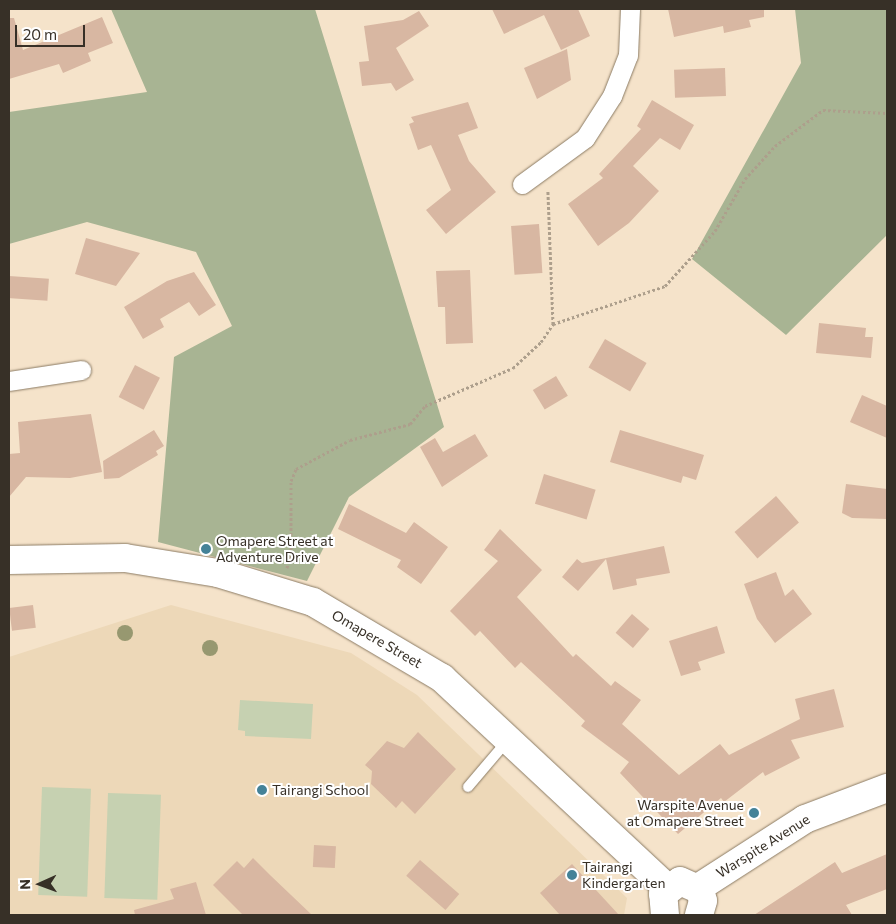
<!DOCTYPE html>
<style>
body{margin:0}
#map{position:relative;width:896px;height:924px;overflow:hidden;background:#f5e3ca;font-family:Commissioner,sans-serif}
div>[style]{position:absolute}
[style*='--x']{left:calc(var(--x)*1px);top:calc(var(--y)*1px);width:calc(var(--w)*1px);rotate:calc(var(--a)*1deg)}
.built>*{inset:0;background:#edd8b8}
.green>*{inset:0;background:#c6d1b1;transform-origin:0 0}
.forest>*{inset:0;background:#a8b493}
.building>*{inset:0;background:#d8b7a2;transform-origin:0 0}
.path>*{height:3px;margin-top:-1.5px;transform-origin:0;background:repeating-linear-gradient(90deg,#ad9f8c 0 2.5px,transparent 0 5px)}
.roads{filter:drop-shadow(0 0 1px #8b7b64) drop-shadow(0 0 1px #8b7b64)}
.lane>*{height:10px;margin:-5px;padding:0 5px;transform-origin:5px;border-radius:5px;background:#fff}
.street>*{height:19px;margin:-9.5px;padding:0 9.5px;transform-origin:9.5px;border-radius:9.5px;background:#fff}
.secondary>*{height:28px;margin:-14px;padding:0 14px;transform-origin:14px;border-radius:14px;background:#fff}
.trees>*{width:16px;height:16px;margin:-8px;border-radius:50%;background:#979870}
.dots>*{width:14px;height:14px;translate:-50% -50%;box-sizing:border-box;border:2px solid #fff;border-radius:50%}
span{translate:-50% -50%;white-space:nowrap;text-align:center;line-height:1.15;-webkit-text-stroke:4px #fff;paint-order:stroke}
.poi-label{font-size:14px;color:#373027}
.left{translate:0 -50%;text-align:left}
.right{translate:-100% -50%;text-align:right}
.street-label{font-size:14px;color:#373027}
.frame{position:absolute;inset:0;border:10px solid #373027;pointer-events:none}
.north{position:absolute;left:15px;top:859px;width:50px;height:50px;-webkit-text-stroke:4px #fff;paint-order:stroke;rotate:268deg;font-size:14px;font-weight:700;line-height:20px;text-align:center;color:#373027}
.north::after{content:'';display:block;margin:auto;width:18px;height:22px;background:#373027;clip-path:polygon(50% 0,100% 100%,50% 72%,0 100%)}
.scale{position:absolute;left:15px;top:25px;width:70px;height:22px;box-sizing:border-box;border:2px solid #373027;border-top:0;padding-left:6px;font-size:15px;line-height:18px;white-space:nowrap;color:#373027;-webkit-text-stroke:4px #fff;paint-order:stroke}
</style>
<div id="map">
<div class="built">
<i style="clip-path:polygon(171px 605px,351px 653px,417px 695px,627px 898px,624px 915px,9px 915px,9px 657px)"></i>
</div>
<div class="green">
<i style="clip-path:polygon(240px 700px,313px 704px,311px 739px,245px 736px,245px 731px,238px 730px)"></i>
<i style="left:42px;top:787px;width:49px;height:108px;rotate:2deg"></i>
<i style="left:108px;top:793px;width:53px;height:105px;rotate:2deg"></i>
</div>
<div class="forest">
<i style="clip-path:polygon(111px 9px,315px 9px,444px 427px,349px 497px,307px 581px,158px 542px,174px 357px,232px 326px,196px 252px,87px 222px,9px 244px,9px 112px,147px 92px)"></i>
<i style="clip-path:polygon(795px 9px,887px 9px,887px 235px,786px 335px,692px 259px,801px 63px)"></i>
</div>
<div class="building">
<i style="clip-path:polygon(492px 9px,578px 9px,590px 36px,561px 50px,544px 15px,504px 34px)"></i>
<i style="clip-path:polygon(668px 9px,764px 9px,764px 17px,749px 20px,751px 27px,724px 33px,723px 26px,674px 37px)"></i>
<i style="clip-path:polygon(419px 11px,429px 26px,396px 48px,414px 80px,396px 91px,391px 83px,362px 86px,359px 62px,369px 61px,364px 26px,403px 20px)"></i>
<i style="clip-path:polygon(102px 17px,113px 43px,88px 53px,91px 61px,63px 73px,59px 64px,9px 79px,9px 18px,14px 18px,23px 50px)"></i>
<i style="clip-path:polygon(567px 49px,571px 80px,537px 99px,524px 68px)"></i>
<i style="left:725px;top:68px;width:28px;height:51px;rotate:88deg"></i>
<i style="clip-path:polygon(652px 100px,694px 125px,680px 150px,660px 138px,633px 166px,659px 191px,629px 223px,598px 246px,568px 204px,603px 178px,599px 174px,641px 129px,637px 126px)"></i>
<i style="clip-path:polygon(468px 102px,478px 128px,458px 135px,469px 161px,496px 192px,446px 234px,426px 210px,451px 190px,431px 145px,418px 150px,409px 124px,414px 122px,411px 117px)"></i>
<i style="left:539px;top:224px;width:49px;height:28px;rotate:86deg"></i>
<i style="clip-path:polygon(86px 238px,140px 253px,116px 286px,75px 274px)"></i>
<i style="clip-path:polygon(470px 270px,473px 343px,446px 344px,445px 307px,438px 307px,436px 271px)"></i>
<i style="clip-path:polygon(194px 272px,216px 305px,199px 316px,189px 302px,160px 319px,164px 327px,143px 339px,124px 307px,167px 281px)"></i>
<i style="left:9px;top:276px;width:40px;height:22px;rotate:4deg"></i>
<i style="clip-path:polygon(819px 323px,866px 328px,865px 337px,873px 337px,871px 358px,816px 353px)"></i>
<i style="left:605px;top:339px;width:48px;height:33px;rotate:30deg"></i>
<i style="left:135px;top:365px;width:28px;height:36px;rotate:27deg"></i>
<i style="left:556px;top:376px;width:23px;height:27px;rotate:59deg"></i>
<i style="clip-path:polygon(862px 395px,887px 406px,887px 438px,850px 422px)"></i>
<i style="clip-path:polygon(91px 414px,102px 472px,70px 478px,26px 477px,9px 497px,9px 454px,20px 453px,18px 422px)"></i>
<i style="clip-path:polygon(154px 430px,164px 446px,156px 451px,158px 455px,119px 478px,104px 479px,103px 461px)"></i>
<i style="clip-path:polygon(620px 430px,704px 455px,696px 480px,683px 476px,681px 483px,610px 462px)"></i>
<i style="clip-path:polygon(475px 434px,488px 456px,442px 487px,420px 447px,435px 438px,443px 452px)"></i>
<i style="left:544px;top:474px;width:54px;height:31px;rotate:17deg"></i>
<i style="clip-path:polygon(846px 484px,887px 489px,887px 519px,852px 518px,842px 513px)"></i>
<i style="left:776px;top:496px;width:35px;height:55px;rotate:49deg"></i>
<i style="clip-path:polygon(349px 504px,406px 533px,414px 522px,448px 547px,421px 584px,397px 567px,401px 560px,338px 529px)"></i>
<i style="clip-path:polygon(500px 529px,542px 570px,517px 597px,573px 657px,576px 654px,611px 686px,615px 681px,641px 700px,622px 724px,679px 775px,720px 744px,729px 755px,800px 719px,795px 699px,834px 689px,844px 727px,791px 740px,800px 758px,765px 776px,763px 772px,724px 802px,721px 798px,678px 834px,620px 773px,629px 762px,581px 726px,585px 721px,521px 662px,515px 668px,480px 631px,475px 636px,450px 611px,498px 561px,484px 550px)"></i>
<i style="clip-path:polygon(664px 546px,670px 573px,636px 579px,637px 585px,613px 590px,606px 559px,578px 591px,562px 577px,577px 559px,582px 563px)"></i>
<i style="clip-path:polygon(776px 572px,785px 596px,793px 589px,812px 614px,775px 643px,757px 619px,744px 584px)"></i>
<i style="left:33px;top:605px;width:23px;height:24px;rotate:83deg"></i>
<i style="left:632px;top:614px;width:23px;height:25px;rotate:41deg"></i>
<i style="clip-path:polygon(717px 626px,725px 653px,698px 662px,701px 670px,681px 676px,669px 641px)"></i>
<i style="clip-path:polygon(418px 732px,456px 769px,415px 814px,402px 801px,396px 808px,371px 784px,372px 771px,365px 765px,387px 741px,404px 748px)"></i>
<i style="left:314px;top:845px;width:22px;height:22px;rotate:3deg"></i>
<i style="clip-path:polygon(887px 854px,887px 889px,846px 905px,852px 915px,754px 915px,835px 862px,842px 873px)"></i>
<i style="clip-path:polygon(253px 858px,270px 875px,312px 915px,243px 915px,213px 885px,237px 861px,244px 868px)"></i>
<i style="left:420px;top:860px;width:52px;height:21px;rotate:41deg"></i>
<i style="clip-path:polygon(572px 864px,619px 915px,560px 915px,540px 893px)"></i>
<i style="clip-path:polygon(196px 882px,206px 915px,135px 915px,134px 910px,174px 899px,170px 889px)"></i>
</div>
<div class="path">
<i style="--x:553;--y:324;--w:118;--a:-18.7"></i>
<i style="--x:665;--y:286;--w:74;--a:-47.7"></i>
<i style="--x:715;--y:231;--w:60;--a:-60"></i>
<i style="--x:745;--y:179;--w:45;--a:-47.7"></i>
<i style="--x:775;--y:146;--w:60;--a:-36.9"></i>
<i style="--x:823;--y:110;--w:64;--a:2.7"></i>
<i style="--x:287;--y:568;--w:18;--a:-77"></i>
<i style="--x:291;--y:550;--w:69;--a:-90"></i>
<i style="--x:291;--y:481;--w:13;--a:-67"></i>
<i style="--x:296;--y:469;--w:61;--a:-28.2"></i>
<i style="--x:350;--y:440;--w:62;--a:-14.9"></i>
<i style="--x:410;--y:424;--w:23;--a:-50"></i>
<i style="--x:425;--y:406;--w:96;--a:-23.4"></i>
<i style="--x:513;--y:368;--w:38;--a:-43"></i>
<i style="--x:541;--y:342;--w:22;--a:-56"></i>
<i style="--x:553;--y:324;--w:133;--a:-92.2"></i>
</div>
<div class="roads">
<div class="lane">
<i style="--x:468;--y:787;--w:60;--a:-49.7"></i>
</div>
<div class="street">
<i style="--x:522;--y:184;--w:78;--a:-36.1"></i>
<i style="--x:585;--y:138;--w:50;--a:-57.3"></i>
<i style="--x:612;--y:96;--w:44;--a:-68.7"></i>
<i style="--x:628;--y:55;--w:46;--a:-87.5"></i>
<i style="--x:9;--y:381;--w:73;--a:-8.7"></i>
</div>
<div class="secondary">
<i style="--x:9;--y:560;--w:116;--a:-1"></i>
<i style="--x:125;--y:558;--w:94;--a:9.2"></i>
<i style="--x:218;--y:573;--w:99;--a:17"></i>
<i style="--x:313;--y:602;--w:150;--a:30.5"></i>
<i style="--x:442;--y:678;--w:308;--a:43"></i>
<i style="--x:698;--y:888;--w:127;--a:-32.8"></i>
<i style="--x:805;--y:819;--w:88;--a:-20.7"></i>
<i style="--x:665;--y:915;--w:21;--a:-95"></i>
<i style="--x:663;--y:894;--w:21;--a:-37"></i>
<i style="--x:680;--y:881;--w:22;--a:24"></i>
<i style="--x:700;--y:890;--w:11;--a:75"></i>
<i style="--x:703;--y:901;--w:15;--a:106"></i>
</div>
</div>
<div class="trees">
<i style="left:125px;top:633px"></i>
<i style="left:210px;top:648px"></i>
</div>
<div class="dots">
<i style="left:206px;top:549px;background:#448298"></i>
<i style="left:262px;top:790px;background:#448298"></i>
<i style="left:754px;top:813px;background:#448298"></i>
<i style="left:572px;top:875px;background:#448298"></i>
</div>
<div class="poi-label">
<span class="left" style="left:216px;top:549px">Omapere Street at<br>Adventure Drive</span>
<span class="left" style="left:272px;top:790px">Tairangi School</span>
<span class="right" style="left:744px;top:813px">Warspite Avenue<br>at Omapere Street</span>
<span class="left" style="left:582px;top:875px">Tairangi<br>Kindergarten</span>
</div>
<div class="street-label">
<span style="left:377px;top:639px;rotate:30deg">Omapere Street</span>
<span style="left:763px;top:846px;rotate:-32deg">Warspite Avenue</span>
</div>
<div class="frame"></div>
<div class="north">N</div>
<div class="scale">20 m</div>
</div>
